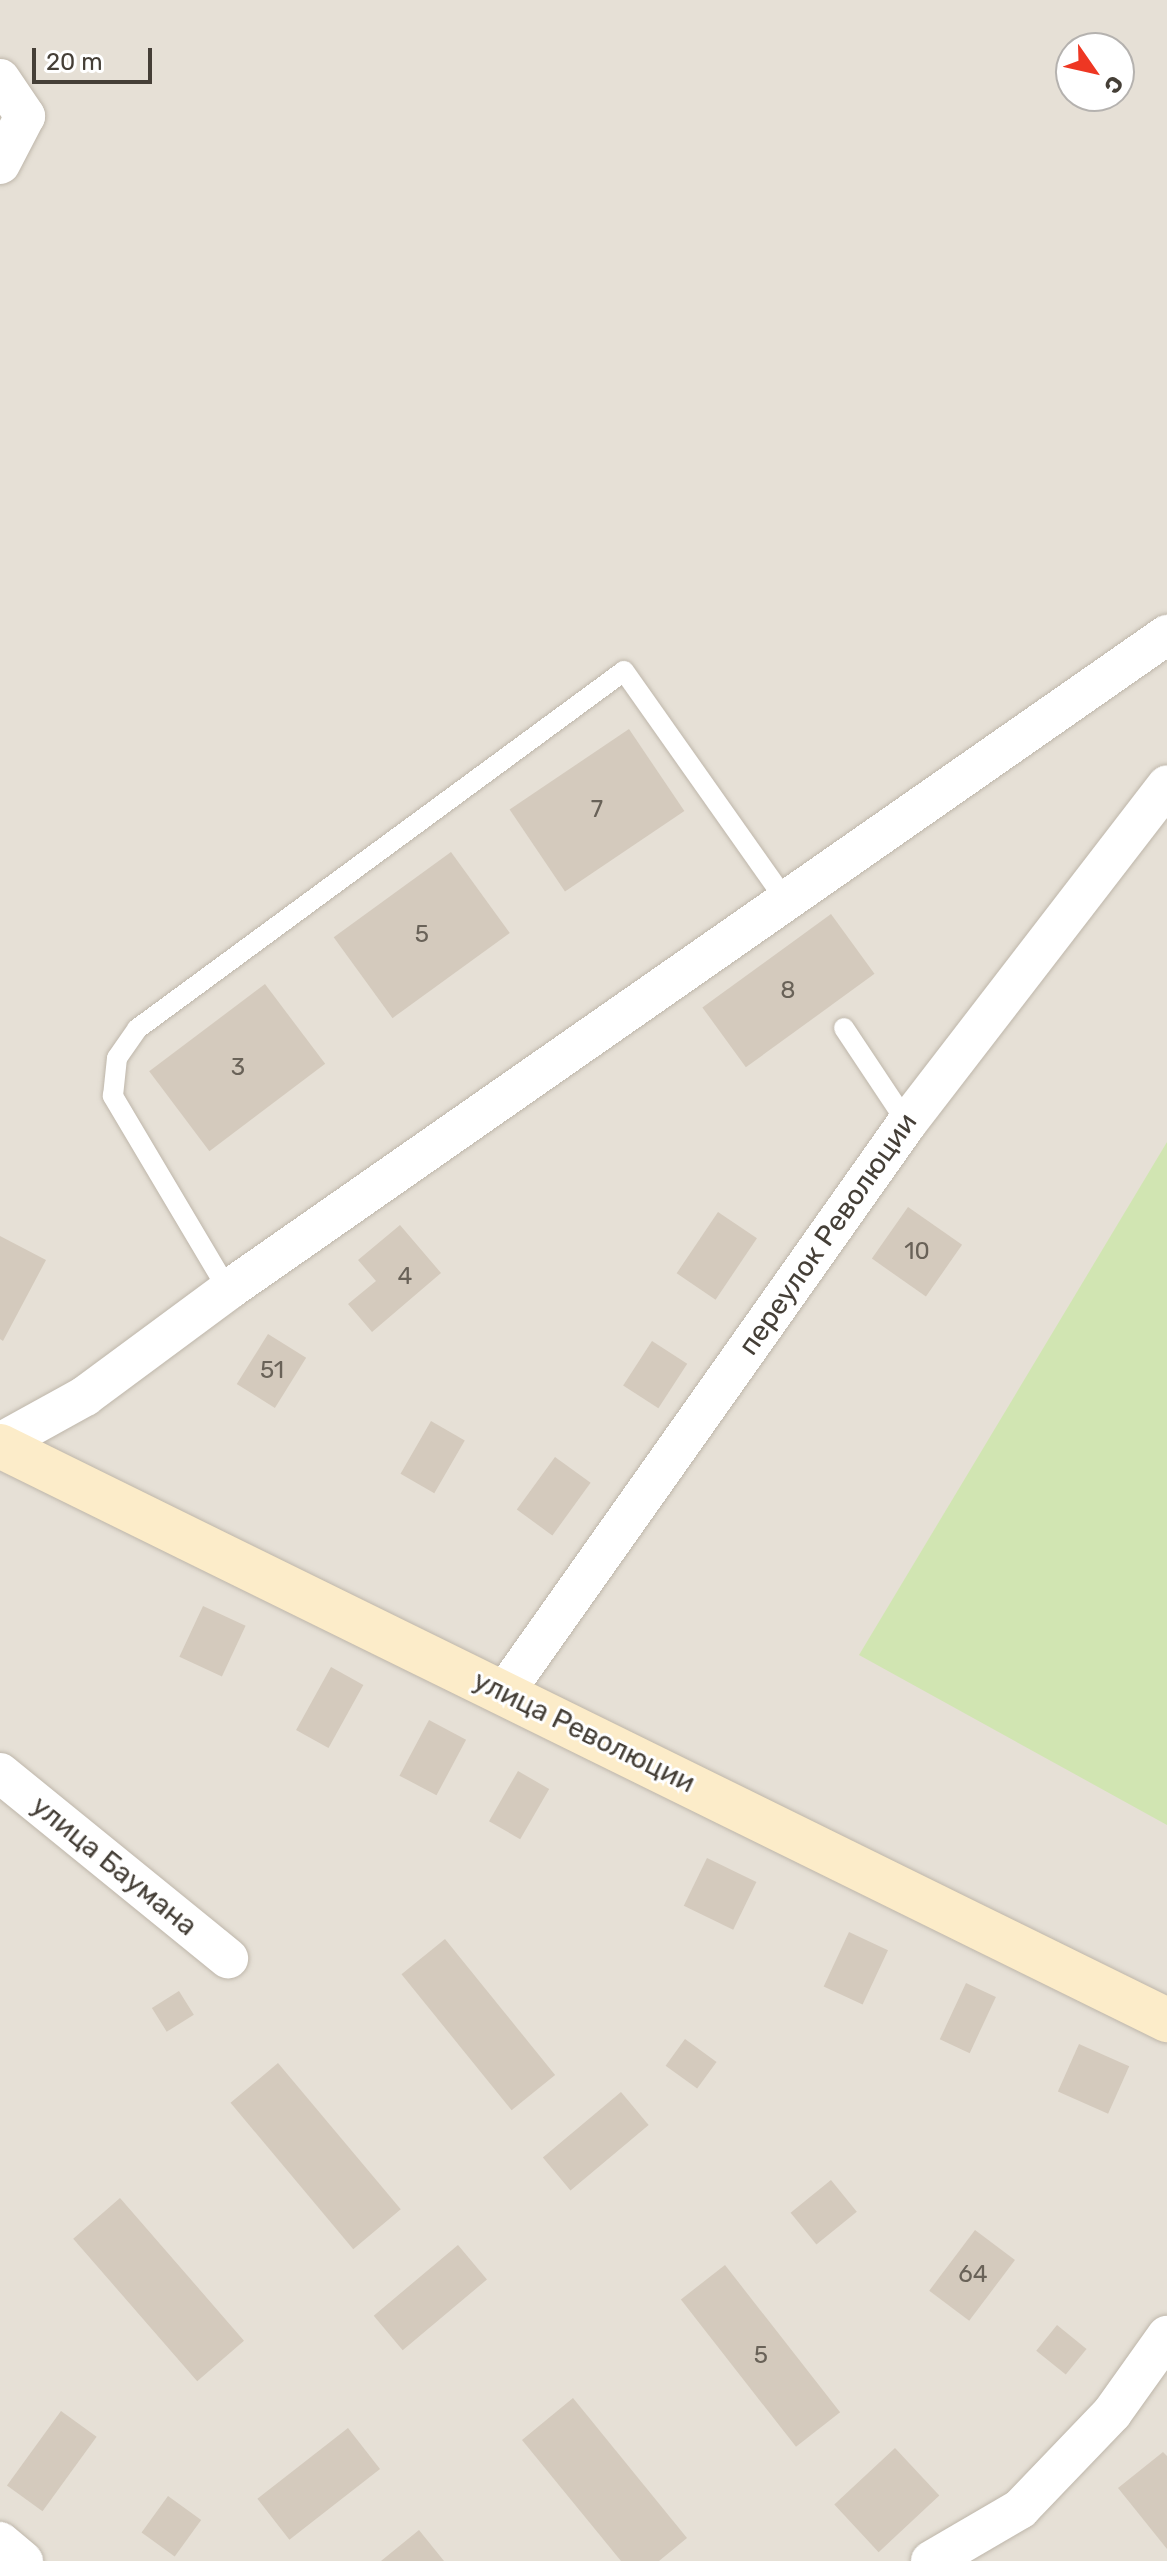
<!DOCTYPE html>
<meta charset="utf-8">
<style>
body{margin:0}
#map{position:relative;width:1167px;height:2561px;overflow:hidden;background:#f3efe7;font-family:Rubik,sans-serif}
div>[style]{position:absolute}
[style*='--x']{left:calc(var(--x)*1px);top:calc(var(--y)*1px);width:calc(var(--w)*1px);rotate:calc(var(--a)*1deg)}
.residential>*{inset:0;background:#e6e0d6}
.green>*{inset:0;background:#d1e5b2}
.building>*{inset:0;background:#d4cabd;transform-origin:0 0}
.roads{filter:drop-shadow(0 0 2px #beb6aa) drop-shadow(0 0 2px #beb6aa)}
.lane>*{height:20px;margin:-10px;padding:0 10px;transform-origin:10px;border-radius:10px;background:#fff}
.street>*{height:40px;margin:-20px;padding:0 20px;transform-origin:20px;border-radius:20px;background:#fff}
.secondary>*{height:44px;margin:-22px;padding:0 22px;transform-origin:22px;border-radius:22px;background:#fcecc9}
span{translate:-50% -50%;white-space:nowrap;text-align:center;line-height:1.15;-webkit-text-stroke:6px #fff;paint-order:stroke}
.number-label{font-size:24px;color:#696258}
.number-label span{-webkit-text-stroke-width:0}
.street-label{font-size:28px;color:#453f37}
.north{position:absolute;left:1055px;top:32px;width:80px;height:80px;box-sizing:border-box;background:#fff;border:2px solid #b5b2af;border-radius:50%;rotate:124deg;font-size:22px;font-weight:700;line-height:32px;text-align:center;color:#453f37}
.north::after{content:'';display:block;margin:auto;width:28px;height:36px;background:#ee3723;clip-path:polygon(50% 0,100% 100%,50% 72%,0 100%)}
.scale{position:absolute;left:32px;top:48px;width:120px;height:36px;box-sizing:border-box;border:4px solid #453f37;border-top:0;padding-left:10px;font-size:24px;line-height:28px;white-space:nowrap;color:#453f37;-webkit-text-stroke:6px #fff;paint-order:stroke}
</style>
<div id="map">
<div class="residential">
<i style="clip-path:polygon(evenodd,0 0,1167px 0,1167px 2561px,0 2561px,0 0,1071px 48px,1119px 48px,1119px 96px,1071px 96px,1071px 48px)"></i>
</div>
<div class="green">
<i style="clip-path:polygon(1167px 1142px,1167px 1825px,859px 1655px)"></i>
</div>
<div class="building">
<i style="left:629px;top:729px;width:99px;height:144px;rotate:56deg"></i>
<i style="left:451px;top:852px;width:100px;height:145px;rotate:54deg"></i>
<i style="left:831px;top:914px;width:74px;height:159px;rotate:54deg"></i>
<i style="left:265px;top:984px;width:100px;height:145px;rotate:53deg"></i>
<i style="left:908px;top:1207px;width:66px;height:63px;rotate:35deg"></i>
<i style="left:718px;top:1212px;width:47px;height:74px;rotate:34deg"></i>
<i style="clip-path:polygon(400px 1225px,441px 1273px,372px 1332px,348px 1304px,376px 1281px,358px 1260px)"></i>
<i style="clip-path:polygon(0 1236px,46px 1260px,3px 1341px,0 1339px)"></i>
<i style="left:268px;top:1334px;width:45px;height:59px;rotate:32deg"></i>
<i style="left:652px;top:1341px;width:42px;height:53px;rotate:33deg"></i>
<i style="left:431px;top:1421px;width:39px;height:61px;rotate:30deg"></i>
<i style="left:555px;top:1457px;width:44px;height:65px;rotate:36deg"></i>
<i style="left:203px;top:1606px;width:47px;height:56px;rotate:25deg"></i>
<i style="left:331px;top:1667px;width:37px;height:72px;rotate:29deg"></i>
<i style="left:429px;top:1720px;width:42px;height:63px;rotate:28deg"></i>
<i style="left:518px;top:1771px;width:36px;height:58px;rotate:30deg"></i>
<i style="left:707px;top:1858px;width:55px;height:53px;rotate:26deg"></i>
<i style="left:849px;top:1932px;width:43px;height:60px;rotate:25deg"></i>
<i style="left:445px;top:1939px;width:175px;height:56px;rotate:51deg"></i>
<i style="left:966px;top:1983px;width:33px;height:62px;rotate:25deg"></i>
<i style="left:179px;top:1991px;width:28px;height:32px;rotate:58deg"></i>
<i style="left:685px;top:2039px;width:39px;height:33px;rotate:36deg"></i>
<i style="left:1079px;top:2044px;width:55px;height:52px;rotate:24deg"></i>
<i style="left:278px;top:2063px;width:191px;height:62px;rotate:50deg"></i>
<i style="left:621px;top:2092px;width:43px;height:102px;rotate:50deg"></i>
<i style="left:831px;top:2180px;width:41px;height:52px;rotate:51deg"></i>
<i style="left:120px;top:2198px;width:189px;height:62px;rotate:49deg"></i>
<i style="left:975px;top:2230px;width:50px;height:76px;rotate:37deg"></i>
<i style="left:458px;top:2245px;width:45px;height:110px;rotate:50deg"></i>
<i style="left:725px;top:2265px;width:187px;height:56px;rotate:52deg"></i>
<i style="left:1057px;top:2325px;width:38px;height:33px;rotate:39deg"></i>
<i style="clip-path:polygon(573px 2398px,687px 2538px,659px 2561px,621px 2561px,522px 2440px)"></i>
<i style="left:61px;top:2411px;width:44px;height:92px;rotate:36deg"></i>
<i style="left:348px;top:2428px;width:52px;height:115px;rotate:52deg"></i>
<i style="left:895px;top:2448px;width:65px;height:83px;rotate:47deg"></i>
<i style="clip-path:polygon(1163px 2452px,1167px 2456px,1167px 2549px,1118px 2488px)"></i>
<i style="left:168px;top:2496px;width:41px;height:45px;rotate:36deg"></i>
<i style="clip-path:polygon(419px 2530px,444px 2561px,381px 2561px)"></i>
</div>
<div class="roads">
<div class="lane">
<i style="--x:844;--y:1028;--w:114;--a:56.4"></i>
<i style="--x:228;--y:1290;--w:226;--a:-120.7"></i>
<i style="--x:113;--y:1096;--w:38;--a:-84"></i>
<i style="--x:117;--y:1058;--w:35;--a:-55"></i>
<i style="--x:137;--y:1029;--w:604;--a:-36.32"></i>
<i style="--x:624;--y:671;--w:283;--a:54.8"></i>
</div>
<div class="street">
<i style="--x:0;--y:79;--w:45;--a:56"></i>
<i style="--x:25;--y:116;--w:54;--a:117.5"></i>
<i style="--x:0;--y:1443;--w:97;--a:-28.9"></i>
<i style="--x:85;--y:1396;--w:178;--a:-36.5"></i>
<i style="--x:228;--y:1290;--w:1145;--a:-34.9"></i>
<i style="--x:504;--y:1693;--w:698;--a:-54.74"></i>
<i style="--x:907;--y:1123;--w:426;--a:-52.4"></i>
<i style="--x:0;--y:1773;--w:294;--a:39.1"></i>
<i style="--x:0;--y:2542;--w:30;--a:40"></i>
<i style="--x:931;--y:2561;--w:103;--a:-30.3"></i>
<i style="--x:1020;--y:2509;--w:133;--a:-46.2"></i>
<i style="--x:1112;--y:2413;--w:95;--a:-54.5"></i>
</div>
<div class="secondary">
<i style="--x:0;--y:1446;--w:1301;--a:26.19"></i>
</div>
</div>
<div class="number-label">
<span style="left:597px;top:810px">7</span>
<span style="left:422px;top:935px">5</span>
<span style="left:788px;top:991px">8</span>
<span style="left:238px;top:1068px">3</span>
<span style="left:917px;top:1252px">10</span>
<span style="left:405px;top:1277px">4</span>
<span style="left:272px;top:1371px">51</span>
<span style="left:973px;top:2275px">64</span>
<span style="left:761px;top:2356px">5</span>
</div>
<div class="street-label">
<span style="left:828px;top:1234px;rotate:-55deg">переулок Революции</span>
<span style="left:584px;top:1732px;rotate:26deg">улица Революции</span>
<span style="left:114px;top:1866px;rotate:39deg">улица Баумана</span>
</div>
<div class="north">С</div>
<div class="scale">20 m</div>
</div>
